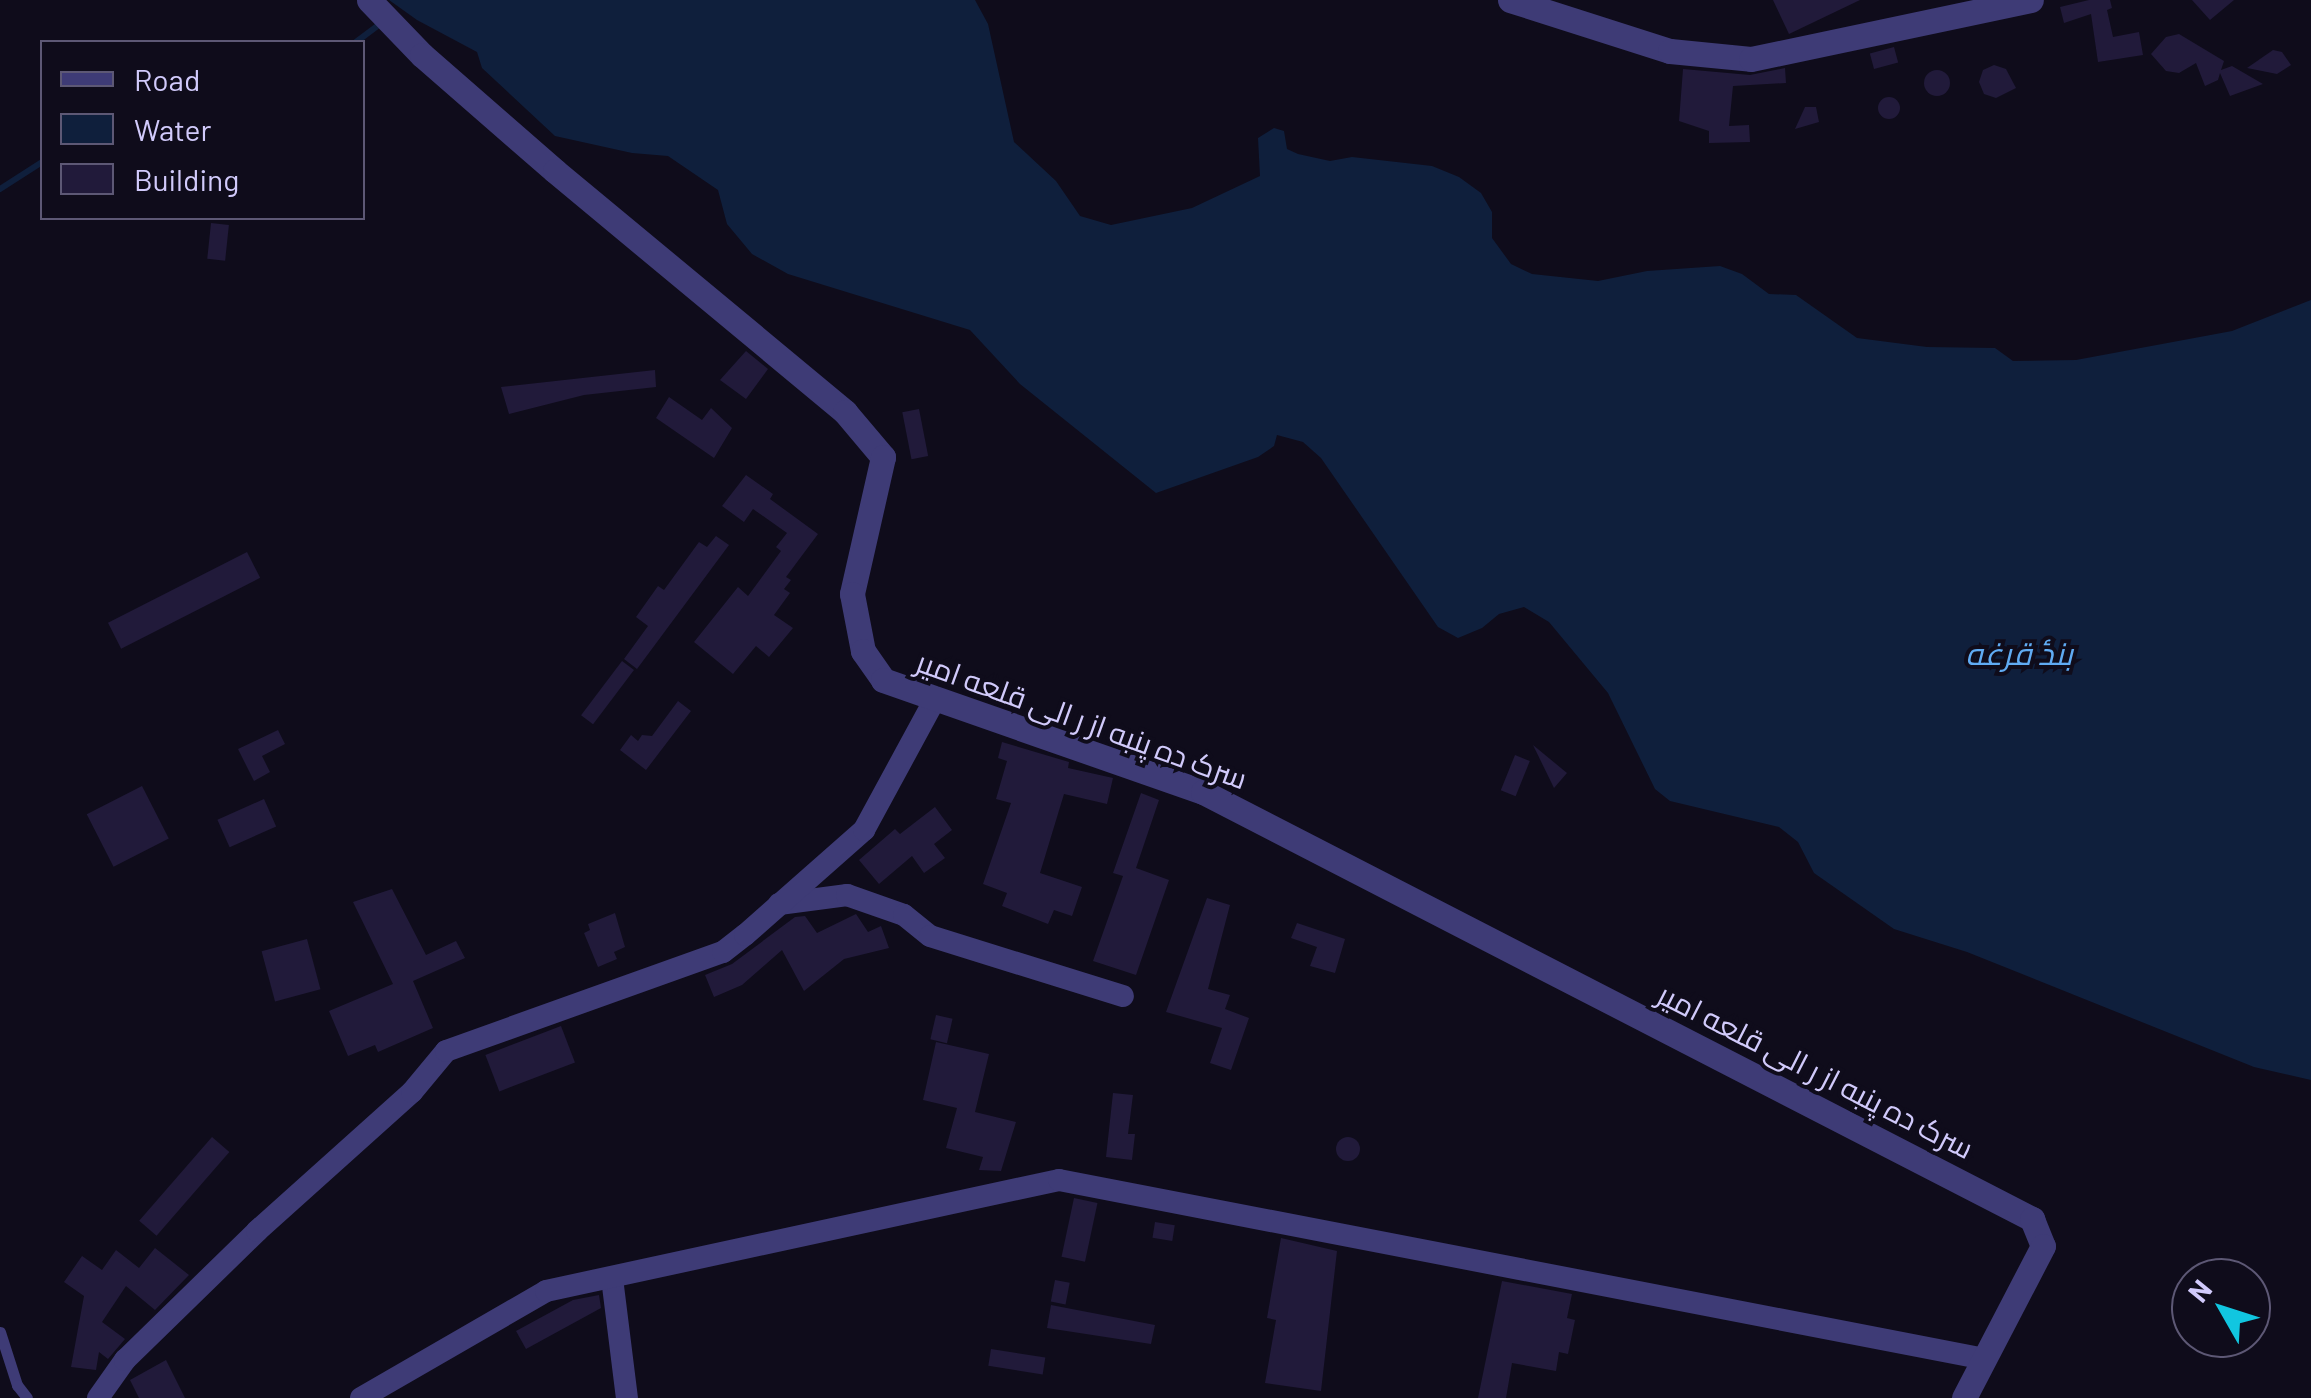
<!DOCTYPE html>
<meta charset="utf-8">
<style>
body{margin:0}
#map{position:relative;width:2311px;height:1398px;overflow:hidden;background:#0f0c1b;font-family:Barlow,Cairo,sans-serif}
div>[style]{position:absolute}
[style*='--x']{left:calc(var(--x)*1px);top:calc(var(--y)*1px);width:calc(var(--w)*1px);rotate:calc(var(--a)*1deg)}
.water>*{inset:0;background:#0f1f3c}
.stream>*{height:6px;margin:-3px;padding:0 3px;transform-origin:3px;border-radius:3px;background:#0f1f3c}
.building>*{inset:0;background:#211a3a;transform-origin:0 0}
.round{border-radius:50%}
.service>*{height:11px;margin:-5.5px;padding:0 5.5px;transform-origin:5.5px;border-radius:5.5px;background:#3e3b76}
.minor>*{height:22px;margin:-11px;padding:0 11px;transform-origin:11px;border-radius:11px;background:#3e3b76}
.tertiary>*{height:25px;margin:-12.5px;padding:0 12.5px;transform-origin:12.5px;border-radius:12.5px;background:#3e3b76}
span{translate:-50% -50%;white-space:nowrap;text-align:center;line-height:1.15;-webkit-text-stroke:8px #0f0c1b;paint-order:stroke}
.street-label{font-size:30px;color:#d1cafb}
.water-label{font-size:32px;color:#60abf3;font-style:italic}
.legend{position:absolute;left:40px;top:40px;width:325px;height:180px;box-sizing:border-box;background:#0f0c1b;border:2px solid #5d5875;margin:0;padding:12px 18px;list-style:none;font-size:30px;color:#d1cafb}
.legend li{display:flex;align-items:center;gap:20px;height:50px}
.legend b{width:50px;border:2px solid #5d5875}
.north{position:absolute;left:2171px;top:1258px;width:100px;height:100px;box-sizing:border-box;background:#0f0c1b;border:2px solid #5d5875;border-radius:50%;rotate:309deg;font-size:28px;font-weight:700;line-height:40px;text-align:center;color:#d1cafb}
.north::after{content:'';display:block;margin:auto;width:35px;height:45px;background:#11c6e0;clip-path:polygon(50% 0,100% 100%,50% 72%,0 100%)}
</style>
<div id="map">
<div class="water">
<i style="clip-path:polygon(389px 0,975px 0,988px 24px,1014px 142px,1056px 181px,1080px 216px,1111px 225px,1192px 208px,1260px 176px,1258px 138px,1274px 128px,1284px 131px,1287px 149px,1298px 154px,1330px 161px,1352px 157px,1432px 166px,1459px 177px,1481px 193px,1492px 212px,1492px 238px,1511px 264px,1532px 274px,1598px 281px,1647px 271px,1720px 266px,1742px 274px,1769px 294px,1796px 295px,1857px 338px,1927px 347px,1995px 348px,2013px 361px,2076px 360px,2232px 331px,2311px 300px,2311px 1080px,2254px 1067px,1967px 952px,1894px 929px,1814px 873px,1798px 842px,1779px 827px,1670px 801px,1655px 789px,1608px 693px,1549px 622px,1524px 607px,1499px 614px,1482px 628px,1458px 638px,1438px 627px,1321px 458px,1303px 442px,1277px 435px,1274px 446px,1258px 457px,1156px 493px,1020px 384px,970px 330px,788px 274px,752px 254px,727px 224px,718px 190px,668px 156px,632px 153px,555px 136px,482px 68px,477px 52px,417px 20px)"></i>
</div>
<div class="stream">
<i style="--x:356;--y:42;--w:34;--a:-37"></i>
<i style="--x:0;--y:189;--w:50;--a:-32.7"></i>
</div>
<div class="building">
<i style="clip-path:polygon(1773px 0,1860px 0,1789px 34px)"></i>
<i style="clip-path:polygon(2089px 0,2110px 0,2112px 8px,2107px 10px,2113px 37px,2139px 32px,2143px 55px,2098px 62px,2091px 14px,2064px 23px,2060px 7px)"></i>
<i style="clip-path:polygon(2192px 0,2234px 0,2210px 20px)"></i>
<i style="clip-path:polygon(2179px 34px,2224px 61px,2221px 70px,2232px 66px,2263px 84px,2230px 96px,2220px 73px,2218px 80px,2205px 86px,2196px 63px,2179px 73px,2166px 71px,2151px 54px,2166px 37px)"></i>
<i style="left:1894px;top:47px;width:16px;height:25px;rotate:75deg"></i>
<i style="clip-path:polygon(2273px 50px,2282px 52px,2291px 65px,2277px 74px,2247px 68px)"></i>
<i style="clip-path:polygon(1994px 65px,2006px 69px,2016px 88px,1996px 98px,1984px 94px,1979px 82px,1983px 70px)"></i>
<i style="clip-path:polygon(1785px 68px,1786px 83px,1733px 86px,1729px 126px,1749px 125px,1750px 142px,1709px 143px,1709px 131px,1679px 121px,1683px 69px,1750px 75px)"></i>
<i class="round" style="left:1924px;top:70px;width:26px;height:26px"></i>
<i class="round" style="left:1878px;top:97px;width:22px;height:22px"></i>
<i style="clip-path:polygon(1805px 107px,1816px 107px,1819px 122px,1795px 129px)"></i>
<i style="left:211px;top:223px;width:18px;height:36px;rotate:6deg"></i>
<i style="clip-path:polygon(746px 351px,768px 369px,746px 399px,720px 380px)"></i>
<i style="clip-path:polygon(655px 370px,656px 387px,584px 395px,509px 414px,501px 387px)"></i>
<i style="clip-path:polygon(669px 397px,702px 420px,711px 408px,732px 428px,714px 458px,656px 418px)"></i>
<i style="left:919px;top:409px;width:48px;height:17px;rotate:79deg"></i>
<i style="clip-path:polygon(746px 475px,773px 494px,770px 499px,818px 534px,786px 577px,791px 580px,784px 589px,790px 593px,774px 615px,793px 628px,769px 657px,756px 646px,733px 674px,694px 642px,738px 587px,748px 596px,781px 551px,776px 547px,787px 533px,753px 509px,744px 522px,722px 506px)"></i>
<i style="clip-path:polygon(716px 536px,729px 545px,637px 669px,624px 659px,648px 626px,636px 617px,658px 586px,664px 590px,699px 542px,707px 547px)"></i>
<i style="left:247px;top:552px;width:29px;height:156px;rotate:63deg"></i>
<i style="left:622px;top:661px;width:15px;height:68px;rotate:37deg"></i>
<i style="clip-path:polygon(678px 701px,691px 711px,646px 770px,620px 750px,631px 735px,638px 741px,642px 735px,652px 736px)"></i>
<i style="clip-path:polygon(278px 730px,285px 744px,262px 756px,270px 772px,254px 781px,238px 749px)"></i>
<i style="clip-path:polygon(1002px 742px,1069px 762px,1068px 768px,1113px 778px,1107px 804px,1064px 794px,1040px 873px,1082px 887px,1072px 916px,1054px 910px,1048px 924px,1002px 906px,1007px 893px,983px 884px,1011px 803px,996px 799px,1007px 761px,998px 758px)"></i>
<i style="clip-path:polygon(1533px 745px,1567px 773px,1554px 788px)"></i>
<i style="left:1515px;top:755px;width:16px;height:38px;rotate:22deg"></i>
<i style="left:142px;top:786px;width:59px;height:62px;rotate:63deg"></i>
<i style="clip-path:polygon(1141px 793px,1159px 800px,1136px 868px,1169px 880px,1136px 975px,1093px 961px,1123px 876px,1113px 873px)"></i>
<i style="left:264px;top:799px;width:30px;height:51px;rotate:66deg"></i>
<i style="clip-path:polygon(935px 807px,952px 830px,934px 844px,945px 858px,924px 873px,912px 856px,879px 884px,859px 860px,895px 829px,900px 834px)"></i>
<i style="clip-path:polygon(392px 889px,426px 955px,456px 941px,465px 958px,413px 981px,433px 1028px,378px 1052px,375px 1045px,348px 1056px,329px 1011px,393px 984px,353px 902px)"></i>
<i style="clip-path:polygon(1207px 898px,1230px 905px,1208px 989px,1230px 995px,1225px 1009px,1249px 1018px,1231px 1070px,1210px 1063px,1222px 1028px,1166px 1012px)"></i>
<i style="clip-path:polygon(615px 913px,625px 947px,614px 952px,617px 959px,598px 967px,584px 933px,590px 930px,588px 924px)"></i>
<i style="clip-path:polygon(856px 914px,868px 932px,881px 926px,889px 948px,844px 959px,804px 991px,782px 950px,742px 985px,714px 997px,705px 975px,732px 964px,795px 917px,805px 916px,817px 933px)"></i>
<i style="clip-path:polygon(1297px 923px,1345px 939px,1335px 973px,1310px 966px,1317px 947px,1291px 938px)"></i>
<i style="left:307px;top:939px;width:52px;height:47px;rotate:75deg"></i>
<i style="left:936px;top:1015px;width:17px;height:25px;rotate:13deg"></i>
<i style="left:561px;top:1026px;width:39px;height:81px;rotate:69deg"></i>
<i style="clip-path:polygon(936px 1042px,989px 1054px,975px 1112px,1016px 1122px,1001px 1171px,979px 1170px,983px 1157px,946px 1148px,957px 1108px,923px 1100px)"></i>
<i style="clip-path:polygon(1113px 1093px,1133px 1095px,1128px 1134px,1135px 1134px,1132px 1160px,1106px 1157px)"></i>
<i style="left:212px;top:1137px;width:23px;height:111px;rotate:41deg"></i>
<i class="round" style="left:1336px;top:1137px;width:24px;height:24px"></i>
<i style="left:1074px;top:1198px;width:24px;height:60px;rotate:12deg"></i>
<i style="left:1155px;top:1222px;width:20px;height:16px;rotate:9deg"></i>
<i style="clip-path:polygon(1281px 1238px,1337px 1251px,1321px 1391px,1265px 1383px,1276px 1320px,1267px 1318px)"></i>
<i style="clip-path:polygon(155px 1248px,189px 1275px,155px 1310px,126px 1286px,102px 1322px,125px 1339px,108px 1359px,99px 1352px,96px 1370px,71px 1367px,84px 1296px,64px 1282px,82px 1256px,102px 1270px,116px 1250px,139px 1268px)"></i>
<i style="left:1055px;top:1280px;width:15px;height:22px;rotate:11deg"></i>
<i style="clip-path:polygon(1502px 1281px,1572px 1294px,1567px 1318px,1575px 1320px,1568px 1354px,1559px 1352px,1556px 1371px,1512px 1363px,1506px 1398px,1478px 1398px)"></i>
<i style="clip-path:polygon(599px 1295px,601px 1308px,526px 1349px,516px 1331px,573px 1300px)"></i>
<i style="clip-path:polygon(1051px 1305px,1155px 1325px,1151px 1344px,1047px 1328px)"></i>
<i style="left:991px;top:1349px;width:55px;height:17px;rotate:9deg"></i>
<i style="clip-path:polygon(166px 1360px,185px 1398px,139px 1398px,130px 1380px)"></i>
</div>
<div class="service">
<i style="--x:0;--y:1332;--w:56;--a:72.2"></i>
<i style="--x:17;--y:1385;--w:16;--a:52"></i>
</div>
<div class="minor">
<i style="--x:779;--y:904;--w:69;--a:-7.5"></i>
<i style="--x:847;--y:895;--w:60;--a:19.3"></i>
<i style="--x:904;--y:915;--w:33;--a:39"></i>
<i style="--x:930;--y:936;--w:202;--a:17.3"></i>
<i style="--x:612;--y:1278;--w:121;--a:82.9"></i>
<i style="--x:98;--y:1398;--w:47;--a:-54.6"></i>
<i style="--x:125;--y:1360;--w:185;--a:-44.3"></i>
<i style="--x:257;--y:1231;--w:208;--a:-41.9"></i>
<i style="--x:412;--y:1092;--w:53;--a:-50.3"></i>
<i style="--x:446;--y:1051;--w:294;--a:-19.7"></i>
<i style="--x:723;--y:952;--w:28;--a:-38"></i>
<i style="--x:745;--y:935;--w:159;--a:-41.4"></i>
<i style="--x:864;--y:830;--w:149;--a:-61.5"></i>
<i style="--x:361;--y:1398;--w:214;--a:-30"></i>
<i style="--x:546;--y:1291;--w:525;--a:-12.21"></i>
<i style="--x:1059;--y:1180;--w:943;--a:10.94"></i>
</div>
<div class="tertiary">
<i style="--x:369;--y:0;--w:76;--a:46.1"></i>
<i style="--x:422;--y:55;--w:176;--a:41.1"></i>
<i style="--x:555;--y:171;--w:377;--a:39.7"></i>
<i style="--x:845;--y:412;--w:59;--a:49.8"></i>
<i style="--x:883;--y:457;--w:140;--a:102.8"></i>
<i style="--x:852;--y:594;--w:58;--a:79.1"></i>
<i style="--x:863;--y:651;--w:35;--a:55"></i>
<i style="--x:883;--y:680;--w:339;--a:19.3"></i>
<i style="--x:1203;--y:792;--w:933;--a:27.25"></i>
<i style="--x:2032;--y:1219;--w:29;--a:68"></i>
<i style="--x:2043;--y:1246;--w:171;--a:117.5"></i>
<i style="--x:1510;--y:0;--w:168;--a:17.7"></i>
<i style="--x:1670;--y:51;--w:81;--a:5.6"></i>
<i style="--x:1751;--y:59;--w:286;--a:-11.9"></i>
</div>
<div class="street-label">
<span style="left:1082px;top:719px;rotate:20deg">سرک ده پنبه از ر الی قلعه امیر</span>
<span style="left:1816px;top:1070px;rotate:27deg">سرک ده پنبه از ر الی قلعه امیر</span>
</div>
<div class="water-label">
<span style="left:2019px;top:652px">بندٔ قرغه</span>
</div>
<ul class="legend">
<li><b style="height:12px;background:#3e3b76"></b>Road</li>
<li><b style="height:28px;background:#0f1f3c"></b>Water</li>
<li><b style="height:28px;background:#211a3a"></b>Building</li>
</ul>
<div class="north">N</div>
</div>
